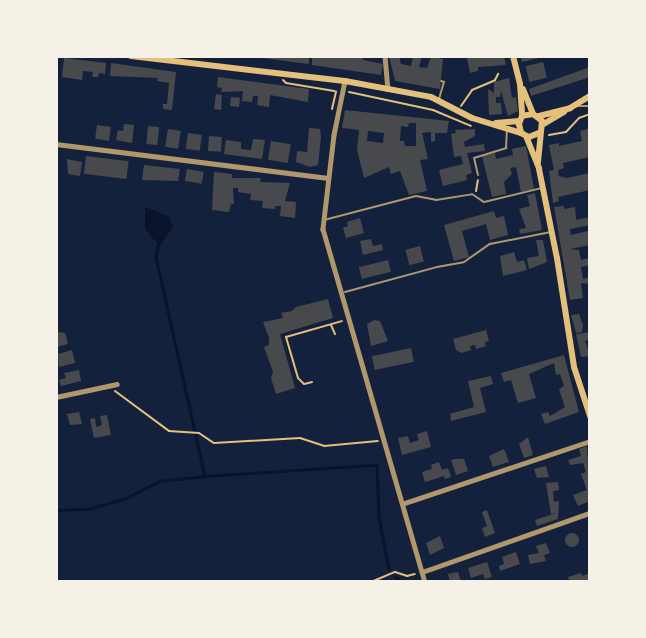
<!DOCTYPE html>
<style>
body{margin:0}
#map{position:relative;width:646px;height:638px;overflow:hidden;background:#14213d;font-family:Arial,sans-serif}
div>[style]{position:absolute}
[style*='--x']{left:calc(var(--x)*1px);top:calc(var(--y)*1px);width:calc(var(--w)*1px);rotate:calc(var(--a)*1deg)}
.water>*{inset:0;background:#0b132b}
.stream>*{height:2.5px;margin:-1.25px;padding:0 1.25px;transform-origin:1.25px;border-radius:1.25px;background:#0b132b}
.building>*{inset:0;background:#48494c;transform-origin:0 0}
.round{border-radius:50%}
.path>*{height:2px;margin:-1px;padding:0 1px;transform-origin:1px;border-radius:1px;background:#e5c07b}
.service>*{height:2px;margin:-1px;padding:0 1px;transform-origin:1px;border-radius:1px;background:#b1986c}
.minor>*{height:4.5px;margin:-2.25px;padding:0 2.25px;transform-origin:2.25px;border-radius:2.25px;background:#b1986c}
.secondary>*{height:6px;margin:-3px;padding:0 3px;transform-origin:3px;border-radius:3px;background:#e5c07b}
span{translate:-50% -50%;white-space:nowrap;text-align:center;line-height:1.15;-webkit-text-stroke:6px #f6f1e7;paint-order:stroke}
.frame{position:absolute;inset:0;border:58px solid #f6f1e7;pointer-events:none}
</style>
<div id="map">
<div class="water">
<i style="clip-path:polygon(145px 207px,168px 216px,173px 227px,161px 244px,154px 240px,145px 228px)"></i>
</div>
<div class="stream">
<i style="--x:159;--y:242;--w:15;--a:101"></i>
<i style="--x:156;--y:257;--w:224;--a:77.4"></i>
<i style="--x:205;--y:476;--w:172;--a:-3.7"></i>
<i style="--x:377;--y:465;--w:52;--a:87.8"></i>
<i style="--x:379;--y:517;--w:53;--a:79.1"></i>
<i style="--x:56;--y:510;--w:32;--a:-2"></i>
<i style="--x:88;--y:509;--w:40;--a:-16"></i>
<i style="--x:126;--y:498;--w:37;--a:-27"></i>
<i style="--x:159;--y:481;--w:46;--a:-6.2"></i>
<i style="--x:396;--y:577;--w:7;--a:45"></i>
</div>
<div class="building">
<i style="clip-path:polygon(262px 56px,309px 56px,309px 64px,262px 58px)"></i>
<i style="clip-path:polygon(312px 56px,363px 56px,363px 60px,383px 64px,381px 75px,312px 65px)"></i>
<i style="clip-path:polygon(389px 56px,399px 56px,401px 64px,411px 66px,413px 56px,422px 56px,419px 67px,427px 68px,431px 57px,443px 59px,440px 89px,395px 81px)"></i>
<i style="clip-path:polygon(472px 56px,504px 56px,506px 65px,478px 67px,478px 71px,470px 73px,467px 58px)"></i>
<i style="clip-path:polygon(520px 56px,543px 56px,543px 57px,522px 62px)"></i>
<i style="clip-path:polygon(64px 58px,106px 63px,105px 74px,99px 73px,98px 77px,92px 77px,93px 72px,83px 71px,82px 80px,62px 77px)"></i>
<i style="left:543px;top:62px;width:16px;height:18px;rotate:76deg"></i>
<i style="clip-path:polygon(111px 63px,176px 72px,172px 110px,163px 109px,163px 104px,167px 104px,169px 83px,157px 81px,158px 78px,110px 76px)"></i>
<i style="clip-path:polygon(590px 67px,590px 77px,531px 96px,529px 89px)"></i>
<i style="clip-path:polygon(218px 77px,309px 89px,308px 102px,270px 95px,269px 107px,257px 105px,258px 96px,253px 96px,252px 102px,242px 101px,243px 91px,221px 92px,222px 88px,217px 87px)"></i>
<i style="clip-path:polygon(509px 78px,512px 98px,516px 97px,518px 111px,508px 116px,501px 91px,500px 97px,496px 97px,496px 103px,501px 103px,502px 114px,489px 115px,488px 89px,494px 93px,494px 82px)"></i>
<i style="clip-path:polygon(216px 94px,222px 95px,221px 110px,214px 109px)"></i>
<i style="left:231px;top:97px;width:9px;height:9px;rotate:6deg"></i>
<i style="clip-path:polygon(evenodd,345px 110px,449px 121px,447px 133px,435px 133px,435px 141px,431px 142px,431px 132px,422px 133px,428px 159px,420px 160px,427px 191px,409px 195px,400px 171px,391px 174px,389px 167px,364px 178px,357px 150px,359px 130px,342px 128px,345px 110px,409px 123px,416px 123px,416px 146px,405px 146px,404px 141px,400px 141px,401px 126px,408px 127px,409px 123px,345px 110px,368px 131px,384px 133px,383px 143px,367px 141px,368px 131px)"></i>
<i style="clip-path:polygon(124px 124px,134px 125px,132px 143px,116px 140px,118px 130px,123px 131px)"></i>
<i style="left:97px;top:125px;width:14px;height:14px;rotate:8deg"></i>
<i style="left:148px;top:126px;width:11px;height:18px;rotate:5deg"></i>
<i style="clip-path:polygon(309px 128px,320px 129px,321px 137px,318px 165px,310px 167px,296px 162px,297px 151px,307px 152px)"></i>
<i style="clip-path:polygon(590px 128px,590px 157px,563px 163px,564px 168px,558px 170px,559px 176px,567px 178px,590px 173px,590px 190px,558px 197px,559px 201px,553px 203px,549px 171px,554px 170px,549px 145px,559px 143px,559px 146px,582px 141px,580px 131px)"></i>
<i style="left:168px;top:129px;width:13px;height:18px;rotate:9deg"></i>
<i style="clip-path:polygon(475px 129px,475px 136px,464px 142px,465px 147px,484px 144px,485px 151px,467px 153px,472px 173px,466px 175px,467px 180px,443px 186px,439px 170px,463px 164px,461px 156px,454px 157px,451px 134px,456px 133px,455px 130px)"></i>
<i style="left:188px;top:133px;width:14px;height:16px;rotate:8deg"></i>
<i style="left:209px;top:136px;width:13px;height:15px;rotate:4deg"></i>
<i style="clip-path:polygon(253px 139px,265px 140px,262px 159px,224px 154px,226px 140px,241px 142px,241px 149px,251px 150px)"></i>
<i style="left:271px;top:141px;width:20px;height:19px;rotate:9deg"></i>
<i style="clip-path:polygon(526px 146px,534px 189px,521px 192px,516px 167px,510px 168px,512px 174px,504px 182px,506px 194px,492px 197px,482px 156px,495px 153px,496px 159px,513px 155px,512px 149px)"></i>
<i style="left:86px;top:156px;width:43px;height:18px;rotate:7deg"></i>
<i style="clip-path:polygon(67px 159px,82px 162px,80px 176px,68px 174px)"></i>
<i style="clip-path:polygon(144px 165px,180px 169px,178px 181px,142px 180px)"></i>
<i style="left:187px;top:169px;width:17px;height:12px;rotate:10deg"></i>
<i style="clip-path:polygon(214px 172px,232px 174px,232px 178px,261px 178px,260px 182px,290px 183px,285px 201px,296px 202px,295px 218px,280px 216px,281px 206px,275px 206px,275px 209px,262px 208px,263px 201px,250px 200px,251px 194px,238px 192px,238px 188px,233px 188px,234px 204px,231px 204px,229px 212px,212px 210px)"></i>
<i style="clip-path:polygon(535px 193px,542px 230px,520px 234px,519px 229px,526px 228px,519px 209px,530px 206px,527px 195px)"></i>
<i style="clip-path:polygon(564px 206px,564px 209px,575px 207px,576px 220px,590px 217px,590px 225px,570px 229px,571px 235px,588px 231px,590px 238px,590px 245px,570px 249px,579px 250px,581px 260px,590px 258px,590px 265px,581px 267px,583px 279px,590px 277px,590px 284px,581px 283px,583px 298px,570px 300px,554px 207px)"></i>
<i style="clip-path:polygon(494px 211px,496px 218px,504px 216px,508px 235px,490px 240px,486px 224px,462px 231px,469px 257px,454px 261px,444px 225px)"></i>
<i style="clip-path:polygon(360px 218px,364px 233px,346px 238px,343px 228px,348px 226px,347px 222px)"></i>
<i style="clip-path:polygon(371px 239px,373px 246px,382px 244px,383px 250px,363px 255px,360px 241px)"></i>
<i style="clip-path:polygon(536px 240px,543px 240px,547px 262px,529px 269px,527px 258px,539px 256px)"></i>
<i style="left:420px;top:246px;width:16px;height:15px;rotate:76deg"></i>
<i style="clip-path:polygon(514px 252px,517px 262px,524px 260px,527px 270px,503px 276px,500px 256px)"></i>
<i style="left:388px;top:260px;width:12px;height:30px;rotate:76deg"></i>
<i style="clip-path:polygon(328px 299px,333px 318px,280px 334px,295px 388px,276px 394px,271px 378px,273px 372px,264px 347px,269px 345px,269px 338px,263px 322px,283px 318px,281px 313px,292px 311px,296px 307px)"></i>
<i style="clip-path:polygon(579px 314px,583px 325px,582px 332px,576px 333px,571px 315px)"></i>
<i style="clip-path:polygon(374px 320px,380px 321px,388px 341px,371px 346px,367px 324px)"></i>
<i style="clip-path:polygon(486px 330px,489px 341px,485px 342px,486px 346px,476px 349px,475px 345px,470px 346px,471px 350px,461px 353px,456px 350px,453px 339px)"></i>
<i style="clip-path:polygon(59px 332px,65px 333px,68px 344px,56px 347px,56px 335px)"></i>
<i style="clip-path:polygon(590px 332px,590px 340px,585px 341px,590px 356px,581px 357px,576px 334px)"></i>
<i style="left:411px;top:348px;width:14px;height:40px;rotate:78deg"></i>
<i style="clip-path:polygon(72px 350px,75px 363px,59px 367px,58px 354px)"></i>
<i style="clip-path:polygon(564px 355px,579px 412px,545px 424px,541px 414px,548px 412px,550px 416px,565px 407px,559px 389px,564px 386px,560px 374px,556px 375px,554px 363px,529px 374px,536px 398px,518px 403px,511px 380px,504px 382px,501px 373px)"></i>
<i style="clip-path:polygon(79px 370px,81px 381px,61px 386px,59px 380px,66px 378px,64px 373px)"></i>
<i style="clip-path:polygon(491px 376px,493px 384px,480px 388px,486px 412px,451px 421px,450px 414px,474px 407px,468px 381px)"></i>
<i style="clip-path:polygon(79px 412px,82px 424px,70px 425px,67px 414px)"></i>
<i style="clip-path:polygon(107px 415px,111px 435px,94px 438px,90px 419px,95px 418px,96px 427px,102px 425px,100px 416px)"></i>
<i style="clip-path:polygon(427px 431px,431px 447px,402px 455px,398px 438px,408px 436px,410px 443px,419px 440px,417px 434px)"></i>
<i style="clip-path:polygon(528px 437px,533px 455px,524px 458px,519px 444px)"></i>
<i style="clip-path:polygon(587px 446px,590px 501px,578px 506px,573px 495px,587px 490px,581px 474px,586px 472px,583px 463px,570px 465px,568px 460px,581px 456px,579px 449px)"></i>
<i style="clip-path:polygon(504px 449px,509px 462px,493px 467px,489px 456px)"></i>
<i style="clip-path:polygon(456px 459px,464px 459px,468px 471px,456px 475px,451px 460px)"></i>
<i style="clip-path:polygon(439px 462px,442px 470px,448px 468px,451px 477px,445px 479px,444px 476px,425px 482px,422px 472px,432px 469px,431px 465px)"></i>
<i style="clip-path:polygon(546px 466px,549px 477px,537px 478px,534px 469px)"></i>
<i style="clip-path:polygon(558px 482px,559px 490px,553px 491px,554px 502px,559px 501px,558px 519px,537px 526px,535px 520px,556px 513px,551px 514px,546px 483px)"></i>
<i style="clip-path:polygon(487px 510px,495px 533px,485px 537px,482px 528px,487px 526px,482px 512px)"></i>
<i class="round" style="left:565px;top:533px;width:14px;height:14px"></i>
<i style="clip-path:polygon(440px 536px,444px 548px,430px 555px,426px 543px)"></i>
<i style="clip-path:polygon(546px 543px,550px 553px,544px 555px,546px 561px,530px 564px,528px 555px,539px 553px,536px 546px)"></i>
<i style="clip-path:polygon(516px 552px,520px 564px,500px 571px,499px 566px,504px 564px,502px 557px)"></i>
<i style="clip-path:polygon(487px 562px,492px 577px,485px 579px,483px 574px,471px 578px,468px 568px)"></i>
<i style="clip-path:polygon(458px 572px,461px 582px,450px 582px,448px 574px)"></i>
<i style="clip-path:polygon(581px 573px,582px 576px,590px 573px,590px 582px,570px 582px,568px 577px)"></i>
</div>
<div class="path">
<i style="--x:283;--y:80;--w:4;--a:45"></i>
<i style="--x:286;--y:83;--w:49;--a:9.5"></i>
<i style="--x:349;--y:92;--w:86;--a:12.1"></i>
<i style="--x:433;--y:110;--w:41;--a:22.8"></i>
<i style="--x:461;--y:106;--w:19;--a:-55"></i>
<i style="--x:472;--y:90;--w:25;--a:-23"></i>
<i style="--x:495;--y:80;--w:7;--a:-63"></i>
<i style="--x:332;--y:109;--w:18;--a:-77"></i>
<i style="--x:549;--y:135;--w:17;--a:-10"></i>
<i style="--x:566;--y:132;--w:19;--a:-47"></i>
<i style="--x:579;--y:118;--w:12;--a:-20"></i>
<i style="--x:476;--y:191;--w:11;--a:-80"></i>
<i style="--x:331;--y:325;--w:10;--a:66"></i>
<i style="--x:312;--y:382;--w:8;--a:166"></i>
<i style="--x:304;--y:384;--w:8;--a:-135"></i>
<i style="--x:298;--y:378;--w:43;--a:-106.3"></i>
<i style="--x:286;--y:337;--w:58;--a:-15.9"></i>
<i style="--x:115;--y:391;--w:67;--a:36.5"></i>
<i style="--x:169;--y:431;--w:30;--a:4"></i>
<i style="--x:199;--y:433;--w:18;--a:34"></i>
<i style="--x:214;--y:443;--w:86;--a:-3.3"></i>
<i style="--x:300;--y:438;--w:25;--a:18"></i>
<i style="--x:324;--y:446;--w:54;--a:-5.3"></i>
<i style="--x:371;--y:582;--w:26;--a:-23"></i>
<i style="--x:395;--y:572;--w:13;--a:18"></i>
<i style="--x:407;--y:576;--w:8;--a:-14"></i>
</div>
<div class="service">
<i style="--x:439;--y:99;--w:18;--a:-74"></i>
<i style="--x:444;--y:82;--w:3;--a:-162"></i>
<i style="--x:577;--y:106;--w:13;--a:0"></i>
<i style="--x:478;--y:175;--w:17;--a:-103"></i>
<i style="--x:474;--y:158;--w:34;--a:-17"></i>
<i style="--x:506;--y:148;--w:18;--a:-87"></i>
<i style="--x:324;--y:220;--w:95;--a:-14.6"></i>
<i style="--x:416;--y:196;--w:20;--a:11"></i>
<i style="--x:436;--y:200;--w:36;--a:-9"></i>
<i style="--x:472;--y:194;--w:14;--a:34"></i>
<i style="--x:484;--y:202;--w:60;--a:-13.6"></i>
<i style="--x:345;--y:292;--w:95;--a:-15.2"></i>
<i style="--x:437;--y:267;--w:27;--a:-10"></i>
<i style="--x:464;--y:262;--w:32;--a:-35"></i>
<i style="--x:490;--y:244;--w:62;--a:-11.1"></i>
</div>
<div class="minor">
<i style="--x:385;--y:56;--w:33;--a:85"></i>
<i style="--x:345;--y:81;--w:55;--a:101.5"></i>
<i style="--x:334;--y:135;--w:95;--a:96.7"></i>
<i style="--x:323;--y:229;--w:367;--a:73.9"></i>
<i style="--x:56;--y:144;--w:274;--a:7.1"></i>
<i style="--x:56;--y:397;--w:62;--a:-12"></i>
<i style="--x:402;--y:504;--w:198;--a:-18.5"></i>
<i style="--x:422;--y:572;--w:178;--a:-19.4"></i>
</div>
<div class="secondary">
<i style="--x:131;--y:56;--w:215;--a:6.7"></i>
<i style="--x:345;--y:81;--w:87;--a:10.5"></i>
<i style="--x:431;--y:97;--w:46;--a:27.1"></i>
<i style="--x:472;--y:118;--w:51;--a:17"></i>
<i style="--x:513;--y:56;--w:29;--a:76"></i>
<i style="--x:520;--y:84;--w:32;--a:86"></i>
<i style="--x:523;--y:89;--w:27;--a:68"></i>
<i style="--x:539;--y:116;--w:32;--a:-14"></i>
<i style="--x:570;--y:108;--w:23;--a:-31"></i>
<i style="--x:496;--y:123;--w:23;--a:-5"></i>
<i style="--x:542;--y:125;--w:26;--a:-31"></i>
<i style="--x:526;--y:136;--w:35;--a:68"></i>
<i style="--x:539;--y:169;--w:91;--a:78.6"></i>
<i style="--x:557;--y:258;--w:110;--a:81.1"></i>
<i style="--x:574;--y:367;--w:52;--a:71.9"></i>
<i style="--x:538;--y:162;--w:41;--a:-84.4"></i>
<i style="--x:542;--y:121;--w:11;--a:-142"></i>
<i style="--x:533;--y:114;--w:11;--a:170"></i>
<i style="--x:522;--y:116;--w:9;--a:111"></i>
<i style="--x:519;--y:124;--w:9;--a:77"></i>
<i style="--x:521;--y:133;--w:9;--a:27"></i>
<i style="--x:529;--y:137;--w:11;--a:-22"></i>
</div>
<div class="frame"></div>
</div>
